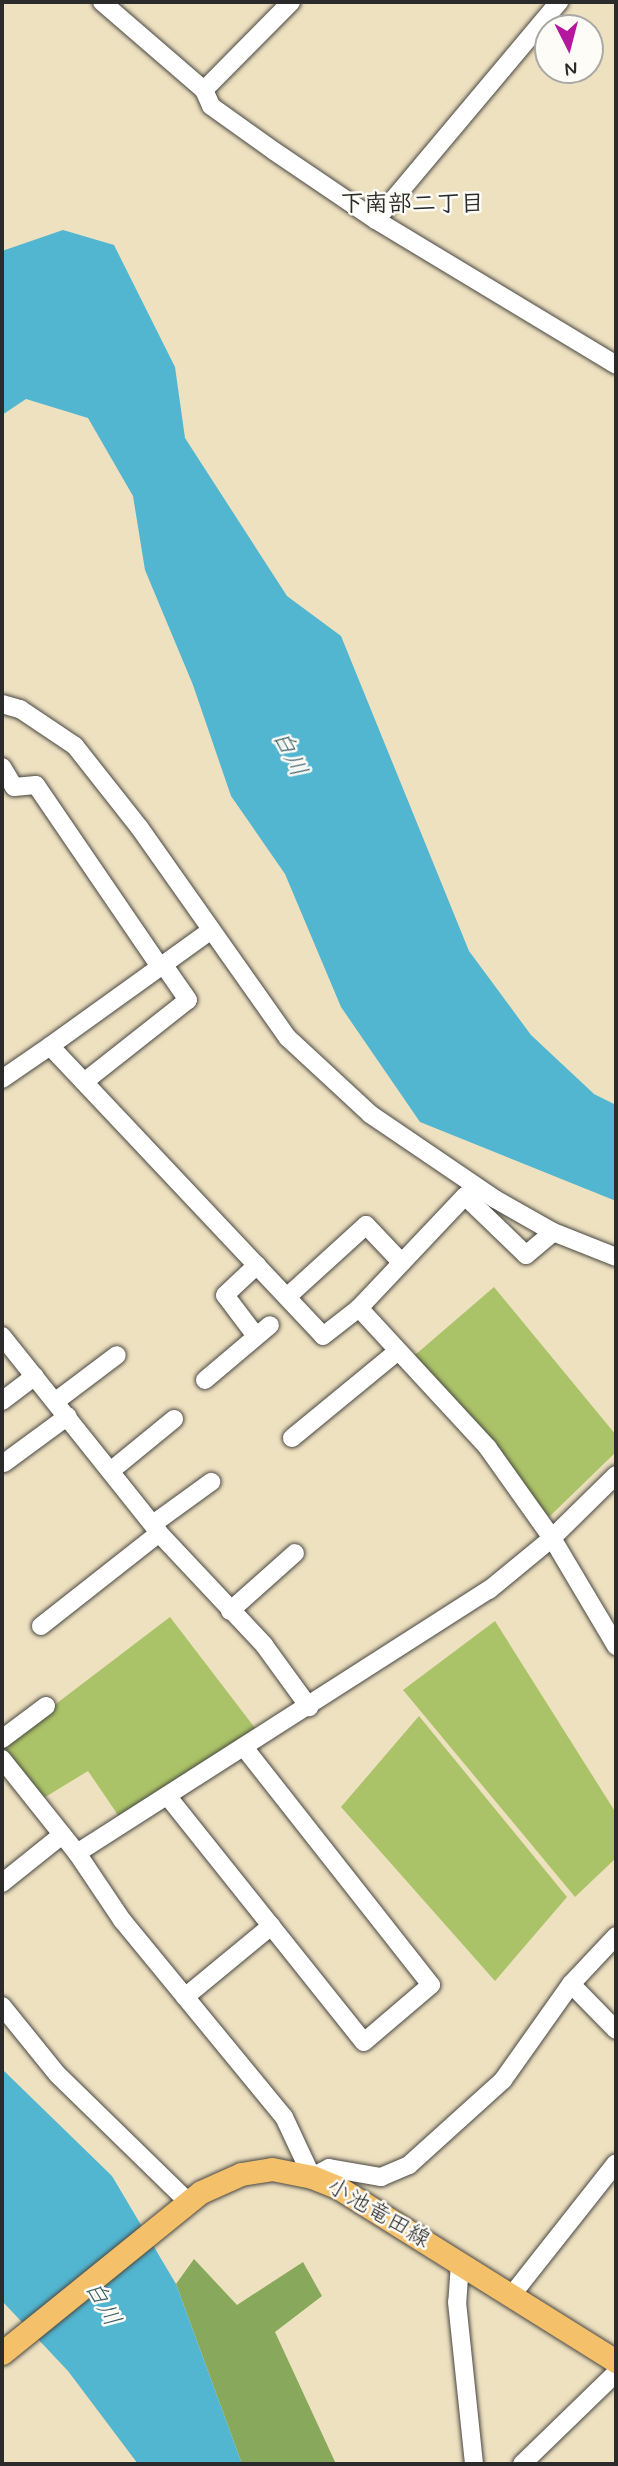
<!DOCTYPE html>
<meta charset="utf-8">
<style>
body{margin:0}
#map{position:relative;width:618px;height:2466px;overflow:hidden;background:#eee1c0;font-family:Mynerve,"Klee One",sans-serif}
div>[style]{position:absolute}
[style*='--x']{left:calc(var(--x)*1px);top:calc(var(--y)*1px);width:calc(var(--w)*1px);rotate:calc(var(--a)*1deg)}
.green>*{inset:0;background:#abc368}
.forest>*{inset:0;background:#88a95c}
.water>*{inset:0;background:#52b6d1}
.roads{filter:drop-shadow(0 0 2px #484641) drop-shadow(0 0 2px #484641)}
.minor>*{height:18px;margin:-9px;padding:0 9px;transform-origin:9px;border-radius:9px;background:#fff}
.major>*{height:23px;margin:-11.5px;padding:0 11.5px;transform-origin:11.5px;border-radius:11.5px;background:#f4c16a}
span{translate:-50% -50%;white-space:nowrap;text-align:center;line-height:1.15;-webkit-text-stroke:5px #fdfcf7;paint-order:stroke}
.street-label{font-size:23px;color:#2b2b2b}
.neighbourhood-label{font-size:24px;color:#2b2b2b;font-weight:700}
.water-label{font-size:24px;color:#395c65;font-style:italic}
.frame{position:absolute;inset:0;border:4px solid #2b2b2b;pointer-events:none}
.north{position:absolute;left:534px;top:14px;width:70px;height:70px;box-sizing:border-box;background:#fdfcf7;border:2px solid #a9a8a5;border-radius:50%;rotate:174deg;font-size:19px;font-weight:700;line-height:28px;text-align:center;color:#2b2b2b}
.north::after{content:'';display:block;margin:auto;width:24px;height:32px;background:#b5179e;clip-path:polygon(50% 0,100% 100%,50% 72%,0 100%)}
</style>
<div id="map">
<div class="green">
<i style="clip-path:polygon(494px 1287px,616px 1435px,616px 1452px,549px 1517px,415px 1355px)"></i>
<i style="clip-path:polygon(170px 1617px,255px 1728px,188px 1777px,120px 1818px,88px 1771px,42px 1799px,2px 1745px)"></i>
<i style="clip-path:polygon(495px 1621px,616px 1813px,616px 1858px,575px 1897px,403px 1690px)"></i>
<i style="clip-path:polygon(419px 1716px,567px 1897px,495px 1981px,341px 1807px)"></i>
</div>
<div class="forest">
<i style="clip-path:polygon(194px 2259px,237px 2305px,303px 2262px,322px 2296px,275px 2332px,336px 2464px,242px 2464px,176px 2284px)"></i>
</div>
<div class="water">
<i style="clip-path:polygon(63px 230px,114px 245px,175px 367px,185px 438px,287px 596px,341px 636px,469px 951px,531px 1035px,594px 1094px,616px 1105px,616px 1201px,420px 1122px,341px 1007px,285px 874px,231px 796px,193px 685px,145px 570px,133px 496px,88px 418px,26px 399px,2px 415px,2px 251px)"></i>
<i style="clip-path:polygon(2px 2069px,112px 2176px,176px 2284px,242px 2464px,138px 2464px,68px 2371px,2px 2301px)"></i>
</div>
<div class="roads">
<div class="minor">
<i style="--x:102;--y:2;--w:135;--a:40.8"></i>
<i style="--x:204;--y:90;--w:17;--a:66"></i>
<i style="--x:211;--y:106;--w:77;--a:35.5"></i>
<i style="--x:274;--y:151;--w:123;--a:34.1"></i>
<i style="--x:376;--y:220;--w:280;--a:31.1"></i>
<i style="--x:204;--y:90;--w:124;--a:-45.3"></i>
<i style="--x:376;--y:220;--w:285;--a:-50"></i>
<i style="--x:2;--y:704;--w:19;--a:16"></i>
<i style="--x:20;--y:709;--w:66;--a:33.9"></i>
<i style="--x:75;--y:746;--w:103;--a:51.7"></i>
<i style="--x:139;--y:827;--w:258;--a:54.8"></i>
<i style="--x:288;--y:1038;--w:112;--a:42.8"></i>
<i style="--x:370;--y:1114;--w:151;--a:34.2"></i>
<i style="--x:495;--y:1199;--w:67;--a:29.6"></i>
<i style="--x:553;--y:1232;--w:68;--a:21.6"></i>
<i style="--x:2;--y:767;--w:23;--a:59"></i>
<i style="--x:14;--y:787;--w:22;--a:-5"></i>
<i style="--x:36;--y:785;--w:220;--a:55.7"></i>
<i style="--x:50;--y:1046;--w:197;--a:-35.7"></i>
<i style="--x:2;--y:1079;--w:58;--a:-34.5"></i>
<i style="--x:50;--y:1046;--w:398;--a:46.7"></i>
<i style="--x:323;--y:1336;--w:46;--a:-37.9"></i>
<i style="--x:359;--y:1308;--w:190;--a:47.3"></i>
<i style="--x:488;--y:1448;--w:110;--a:54.6"></i>
<i style="--x:552;--y:1538;--w:126;--a:59.3"></i>
<i style="--x:84;--y:1082;--w:132;--a:-38.3"></i>
<i style="--x:188;--y:1000;--w:44;--a:-124.8"></i>
<i style="--x:287;--y:1297;--w:107;--a:-42.3"></i>
<i style="--x:366;--y:1225;--w:52;--a:46.5"></i>
<i style="--x:359;--y:1308;--w:154;--a:-46.6"></i>
<i style="--x:465;--y:1196;--w:85;--a:44"></i>
<i style="--x:526;--y:1255;--w:35;--a:-40"></i>
<i style="--x:2;--y:1336;--w:252;--a:51.4"></i>
<i style="--x:159;--y:1533;--w:154;--a:46.8"></i>
<i style="--x:264;--y:1645;--w:77;--a:54"></i>
<i style="--x:256;--y:1336;--w:51;--a:-127.1"></i>
<i style="--x:225;--y:1295;--w:44;--a:-43.2"></i>
<i style="--x:205;--y:1380;--w:85;--a:-40.2"></i>
<i style="--x:2;--y:1401;--w:41;--a:-37.1"></i>
<i style="--x:56;--y:1401;--w:76;--a:-37"></i>
<i style="--x:292;--y:1438;--w:137;--a:-39.4"></i>
<i style="--x:4;--y:1463;--w:79;--a:-36.3"></i>
<i style="--x:113;--y:1469;--w:79;--a:-39.3"></i>
<i style="--x:153;--y:1524;--w:72;--a:-35.9"></i>
<i style="--x:230;--y:1611;--w:87;--a:-41.7"></i>
<i style="--x:41;--y:1626;--w:150;--a:-38.2"></i>
<i style="--x:2;--y:1739;--w:55;--a:-36.9"></i>
<i style="--x:2;--y:1759;--w:120;--a:51.4"></i>
<i style="--x:77;--y:1853;--w:81;--a:56.1"></i>
<i style="--x:122;--y:1920;--w:255;--a:50.6"></i>
<i style="--x:284;--y:2117;--w:66;--a:65"></i>
<i style="--x:312;--y:2177;--w:19;--a:-28"></i>
<i style="--x:329;--y:2168;--w:53;--a:9.8"></i>
<i style="--x:381;--y:2177;--w:30;--a:-23"></i>
<i style="--x:409;--y:2165;--w:127;--a:-42.1"></i>
<i style="--x:503;--y:2080;--w:118;--a:-54.7"></i>
<i style="--x:571;--y:1984;--w:66;--a:-46.8"></i>
<i style="--x:169;--y:1798;--w:312;--a:51.4"></i>
<i style="--x:364;--y:2042;--w:88;--a:-40.4"></i>
<i style="--x:431;--y:1985;--w:303;--a:-128.2"></i>
<i style="--x:77;--y:1853;--w:489;--a:-32.6"></i>
<i style="--x:489;--y:1590;--w:82;--a:-39.5"></i>
<i style="--x:552;--y:1538;--w:90;--a:-44.5"></i>
<i style="--x:2;--y:1883;--w:77;--a:-38.7"></i>
<i style="--x:571;--y:1984;--w:64;--a:45.6"></i>
<i style="--x:185;--y:1997;--w:112;--a:-39.5"></i>
<i style="--x:2;--y:2006;--w:87;--a:51"></i>
<i style="--x:57;--y:2074;--w:183;--a:44.3"></i>
<i style="--x:460;--y:2263;--w:39;--a:94"></i>
<i style="--x:457;--y:2302;--w:163;--a:84"></i>
<i style="--x:511;--y:2296;--w:169;--a:-51.7"></i>
<i style="--x:522;--y:2464;--w:131;--a:-44.1"></i>
</div>
<div class="major">
<i style="--x:2;--y:2353;--w:256;--a:-39"></i>
<i style="--x:201;--y:2192;--w:44;--a:-24.2"></i>
<i style="--x:241;--y:2174;--w:31;--a:-9"></i>
<i style="--x:272;--y:2169;--w:41;--a:11.3"></i>
<i style="--x:312;--y:2177;--w:29;--a:22"></i>
<i style="--x:339;--y:2188;--w:327;--a:32"></i>
</div>
</div>
<div class="street-label">
<span style="left:378px;top:2214px;rotate:30deg">小池竜田線</span>
</div>
<div class="neighbourhood-label">
<span style="left:412px;top:205px">下南部二丁目</span>
</div>
<div class="water-label">
<span style="left:289px;top:754px;rotate:64deg">白川</span>
<span style="left:102px;top:2304px;rotate:61deg">白川</span>
</div>
<div class="frame"></div>
<div class="north">N</div>
</div>
